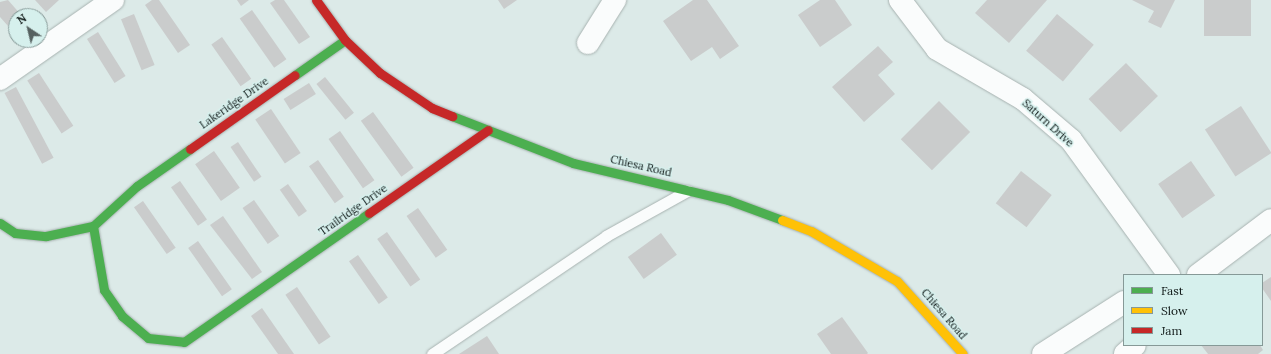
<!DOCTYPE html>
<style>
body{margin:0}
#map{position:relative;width:1271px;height:354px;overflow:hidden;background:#dceae8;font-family:Lora,serif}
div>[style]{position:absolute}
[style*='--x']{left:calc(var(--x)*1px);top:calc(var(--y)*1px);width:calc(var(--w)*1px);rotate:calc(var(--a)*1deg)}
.building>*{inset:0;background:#cacccc;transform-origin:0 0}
.roads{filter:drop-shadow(0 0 1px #a7b2b0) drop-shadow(0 0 1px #a7b2b0)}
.lane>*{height:11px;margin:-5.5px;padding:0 5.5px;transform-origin:5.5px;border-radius:5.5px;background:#fafcfc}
.street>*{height:22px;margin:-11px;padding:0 11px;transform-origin:11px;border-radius:11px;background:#fafcfc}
.fast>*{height:9px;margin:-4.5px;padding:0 4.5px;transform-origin:4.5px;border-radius:4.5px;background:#4caf50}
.slow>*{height:9px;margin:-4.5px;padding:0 4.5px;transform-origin:4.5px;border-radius:4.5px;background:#ffc107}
.jam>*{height:9px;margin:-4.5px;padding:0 4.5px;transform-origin:4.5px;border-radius:4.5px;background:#c62828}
span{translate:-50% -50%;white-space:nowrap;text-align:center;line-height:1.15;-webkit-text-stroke:3px #d6f0ed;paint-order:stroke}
.street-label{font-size:11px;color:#0e1716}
.legend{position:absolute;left:1123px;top:274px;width:140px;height:72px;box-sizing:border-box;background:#d6f0ed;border:1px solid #869997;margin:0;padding:5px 7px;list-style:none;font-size:12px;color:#0e1716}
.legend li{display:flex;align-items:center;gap:8px;height:20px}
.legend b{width:20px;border:1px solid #869997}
.north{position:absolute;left:8px;top:8px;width:40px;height:40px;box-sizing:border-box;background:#d6f0ed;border:1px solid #869997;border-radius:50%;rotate:325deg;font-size:11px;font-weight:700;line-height:16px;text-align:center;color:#0e1716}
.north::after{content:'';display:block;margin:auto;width:14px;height:18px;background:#566160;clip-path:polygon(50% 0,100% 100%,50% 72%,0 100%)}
</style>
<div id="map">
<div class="building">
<i style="clip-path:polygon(8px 0,22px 16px,16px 16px,16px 35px,0 17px,0 2px)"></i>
<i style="clip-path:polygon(35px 0,59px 0,46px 12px)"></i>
<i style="clip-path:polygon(152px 0,159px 0,190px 45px,178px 53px,145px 5px)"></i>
<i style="clip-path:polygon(237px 0,249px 0,241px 6px)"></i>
<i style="clip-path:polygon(275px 0,284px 0,310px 37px,299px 44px,270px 3px)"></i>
<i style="clip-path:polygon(498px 0,517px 0,504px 9px)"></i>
<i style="clip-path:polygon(693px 0,707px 0,739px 46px,720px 59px,712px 47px,691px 61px,663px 21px)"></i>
<i style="clip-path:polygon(820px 0,835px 0,852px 25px,820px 47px,798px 15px)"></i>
<i style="clip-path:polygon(987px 0,1047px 0,1009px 43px,975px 13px)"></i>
<i style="clip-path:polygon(1132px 0,1175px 0,1161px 28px,1148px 22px,1154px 11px)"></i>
<i style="left:1204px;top:0;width:47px;height:36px"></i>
<i style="left:252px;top:10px;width:60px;height:15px;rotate:55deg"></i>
<i style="left:134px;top:14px;width:55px;height:14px;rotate:68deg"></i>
<i style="left:1057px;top:14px;width:48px;height:48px;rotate:40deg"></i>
<i style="left:98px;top:32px;width:52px;height:13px;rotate:58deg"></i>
<i style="left:222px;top:37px;width:51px;height:13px;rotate:55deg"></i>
<i style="clip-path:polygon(20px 40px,31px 40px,25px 45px)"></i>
<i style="clip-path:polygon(878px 46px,893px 62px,878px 75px,895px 94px,864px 122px,832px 87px)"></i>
<i style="left:1126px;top:63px;width:46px;height:52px;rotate:46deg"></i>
<i style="left:39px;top:73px;width:63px;height:14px;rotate:57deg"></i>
<i style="left:325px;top:77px;width:46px;height:11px;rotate:51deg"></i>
<i style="left:309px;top:83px;width:13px;height:30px;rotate:58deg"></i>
<i style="left:16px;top:87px;width:80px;height:13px;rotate:62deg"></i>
<i style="left:939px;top:101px;width:44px;height:54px;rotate:45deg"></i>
<i style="left:1241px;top:106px;width:56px;height:43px;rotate:57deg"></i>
<i style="left:271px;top:109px;width:53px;height:19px;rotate:56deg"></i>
<i style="left:373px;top:112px;width:69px;height:15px;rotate:54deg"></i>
<i style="left:340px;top:131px;width:60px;height:14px;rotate:55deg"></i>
<i style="left:238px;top:142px;width:42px;height:9px;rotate:56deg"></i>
<i style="left:214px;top:151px;width:45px;height:23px;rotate:55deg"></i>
<i style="left:318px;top:160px;width:45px;height:11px;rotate:55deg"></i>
<i style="left:1191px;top:161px;width:42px;height:40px;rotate:55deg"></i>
<i style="left:1021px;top:171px;width:39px;height:41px;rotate:38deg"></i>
<i style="left:180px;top:181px;width:47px;height:11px;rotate:55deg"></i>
<i style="left:288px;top:184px;width:33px;height:10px;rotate:55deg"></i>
<i style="left:254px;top:200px;width:44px;height:14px;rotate:55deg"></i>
<i style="left:143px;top:201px;width:57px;height:11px;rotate:55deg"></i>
<i style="left:418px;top:208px;width:51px;height:14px;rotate:55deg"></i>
<i style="clip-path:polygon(223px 216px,262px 272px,252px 279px,210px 225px)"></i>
<i style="left:387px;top:232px;width:58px;height:12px;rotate:55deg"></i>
<i style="left:661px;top:233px;width:27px;height:41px;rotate:54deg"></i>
<i style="left:198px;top:241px;width:59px;height:12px;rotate:55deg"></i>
<i style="left:358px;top:255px;width:52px;height:11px;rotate:55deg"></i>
<i style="clip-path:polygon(1271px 277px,1271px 301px,1262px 288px,1262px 283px)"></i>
<i style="left:297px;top:287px;width:60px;height:14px;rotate:56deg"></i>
<i style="clip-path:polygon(262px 308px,294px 354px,278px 354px,251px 316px)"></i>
<i style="clip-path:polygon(842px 317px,868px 353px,867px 354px,831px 354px,817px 334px)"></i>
<i style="clip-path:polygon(487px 336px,499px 354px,459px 354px)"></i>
<i style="clip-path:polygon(1201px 345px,1260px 345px,1263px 350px,1258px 354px,1208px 354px)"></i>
</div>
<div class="roads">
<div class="lane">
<i style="--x:432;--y:354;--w:210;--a:-34.1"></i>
<i style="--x:606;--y:236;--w:93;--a:-29.1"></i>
</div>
<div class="street">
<i style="--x:900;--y:0;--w:61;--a:52.9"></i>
<i style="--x:937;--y:49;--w:99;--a:30.2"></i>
<i style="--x:1023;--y:99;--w:63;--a:40.5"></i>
<i style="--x:1071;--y:140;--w:167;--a:54"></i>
<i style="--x:588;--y:43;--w:51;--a:-57.9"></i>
<i style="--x:0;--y:79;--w:138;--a:-35"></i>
<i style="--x:1198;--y:275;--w:91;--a:-37"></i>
<i style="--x:1043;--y:354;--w:96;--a:-32.7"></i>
<i style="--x:1125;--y:354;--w:13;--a:-42"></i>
</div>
<div class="fast">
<i style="--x:295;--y:75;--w:61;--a:-35"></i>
<i style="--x:452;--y:116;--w:130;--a:21.2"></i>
<i style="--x:573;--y:163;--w:159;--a:13.4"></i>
<i style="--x:728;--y:200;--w:58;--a:20.3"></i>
<i style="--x:0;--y:223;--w:18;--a:34"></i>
<i style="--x:15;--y:233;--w:31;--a:6"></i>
<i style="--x:46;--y:236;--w:48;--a:-12"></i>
<i style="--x:93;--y:226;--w:59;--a:-42.3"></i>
<i style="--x:137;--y:186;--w:65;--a:-34.9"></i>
<i style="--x:93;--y:226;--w:65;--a:80.2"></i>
<i style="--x:104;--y:290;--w:32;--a:55"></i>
<i style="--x:122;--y:316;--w:34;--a:40"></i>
<i style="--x:148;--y:338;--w:36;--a:6"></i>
<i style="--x:184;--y:342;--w:226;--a:-34.9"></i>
</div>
<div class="slow">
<i style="--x:782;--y:220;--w:31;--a:21"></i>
<i style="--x:811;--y:231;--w:99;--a:30.2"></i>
<i style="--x:897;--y:281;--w:98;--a:47.9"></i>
</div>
<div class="jam">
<i style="--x:316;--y:0;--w:49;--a:54.1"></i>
<i style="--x:345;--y:40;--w:48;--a:43.3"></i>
<i style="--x:380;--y:73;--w:63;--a:33.9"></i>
<i style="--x:432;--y:108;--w:22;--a:22"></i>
<i style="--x:190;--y:149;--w:128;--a:-35.2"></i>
<i style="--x:369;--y:213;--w:145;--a:-34.9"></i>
</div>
</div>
<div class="street-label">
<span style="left:234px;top:103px;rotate:-35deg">Lakeridge Drive</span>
<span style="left:1048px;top:123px;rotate:42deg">Saturn Drive</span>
<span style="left:641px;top:166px;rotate:13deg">Chiesa Road</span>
<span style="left:353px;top:210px;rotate:-35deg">Trailridge Drive</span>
<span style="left:944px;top:314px;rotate:49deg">Chiesa Road</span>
</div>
<ul class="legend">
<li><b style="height:5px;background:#4caf50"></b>Fast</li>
<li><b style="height:5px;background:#ffc107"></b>Slow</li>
<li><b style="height:5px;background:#c62828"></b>Jam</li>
</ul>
<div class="north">N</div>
</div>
